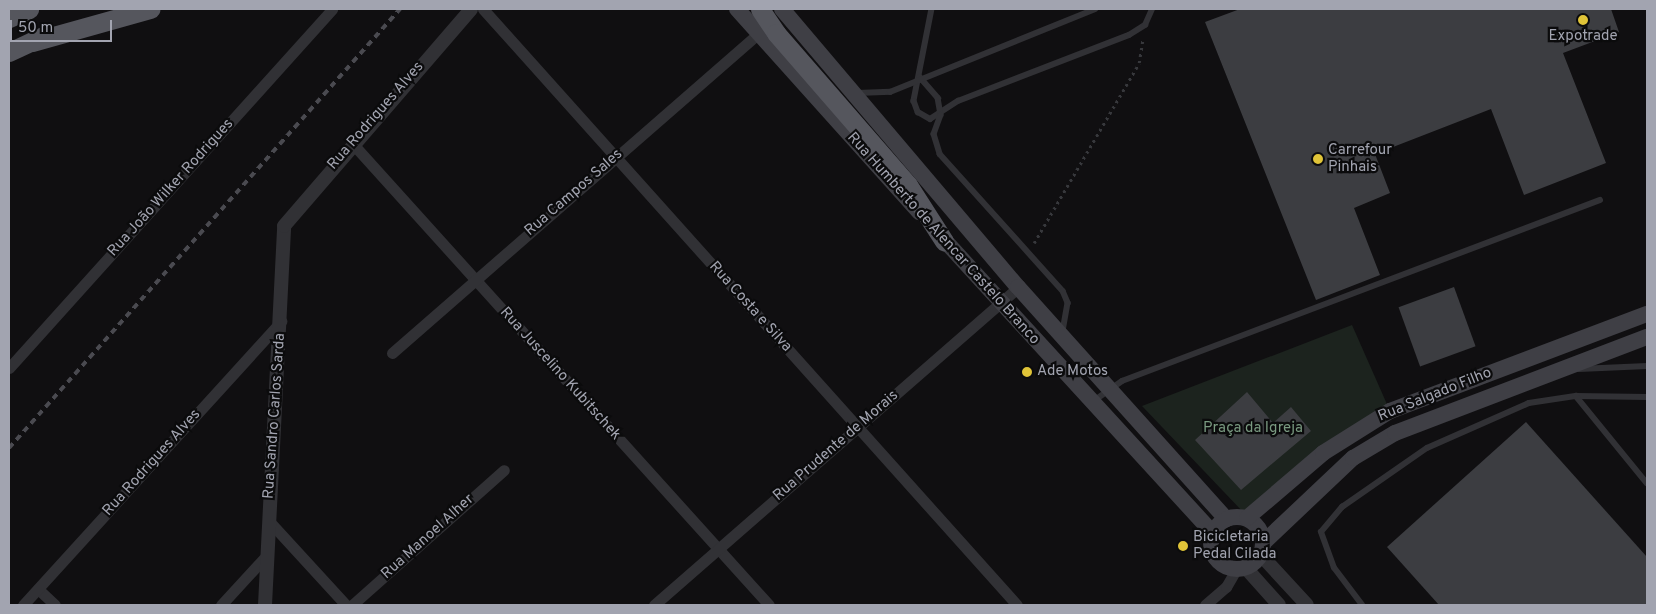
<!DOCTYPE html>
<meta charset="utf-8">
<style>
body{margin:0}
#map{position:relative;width:1656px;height:614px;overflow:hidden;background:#100f11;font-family:Overpass,sans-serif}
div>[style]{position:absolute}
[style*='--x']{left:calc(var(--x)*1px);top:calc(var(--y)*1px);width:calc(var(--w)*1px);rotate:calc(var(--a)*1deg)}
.green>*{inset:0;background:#1c231e}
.building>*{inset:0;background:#3c3d41;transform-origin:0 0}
.path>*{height:2.5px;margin-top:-1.25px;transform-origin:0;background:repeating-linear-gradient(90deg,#37383c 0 2.5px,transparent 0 6.5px)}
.service>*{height:5.5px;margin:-2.75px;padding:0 2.75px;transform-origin:2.75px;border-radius:2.75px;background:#313135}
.minor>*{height:11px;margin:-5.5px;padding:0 5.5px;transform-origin:5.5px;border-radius:5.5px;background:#313135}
.tertiary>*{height:14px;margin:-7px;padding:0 7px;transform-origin:7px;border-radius:7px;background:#313135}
.secondary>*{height:16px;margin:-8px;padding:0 8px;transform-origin:8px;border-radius:8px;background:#3f3f45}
.secondary>.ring{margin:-8px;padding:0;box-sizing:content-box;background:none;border:16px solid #3f3f45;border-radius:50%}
.trunk>*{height:19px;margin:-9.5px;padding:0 9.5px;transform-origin:9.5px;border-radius:9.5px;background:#55565d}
.rail>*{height:4px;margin-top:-2px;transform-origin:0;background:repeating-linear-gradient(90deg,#4a4a50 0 6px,transparent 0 11px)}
.dots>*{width:14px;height:14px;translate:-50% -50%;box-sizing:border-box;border:2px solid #0b0b0c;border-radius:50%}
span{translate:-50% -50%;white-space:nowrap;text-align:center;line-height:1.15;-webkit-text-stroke:4.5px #0b0b0c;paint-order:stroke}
.poi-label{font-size:15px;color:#a2a4b0}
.left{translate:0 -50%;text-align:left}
.street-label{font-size:15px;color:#a2a4b0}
.park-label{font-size:15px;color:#7a9a81}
.frame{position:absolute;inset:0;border:10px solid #a2a4b0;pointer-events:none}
.scale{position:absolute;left:10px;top:20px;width:102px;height:22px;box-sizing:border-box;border:2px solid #a2a4b0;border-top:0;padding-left:6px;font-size:15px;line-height:18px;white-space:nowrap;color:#a2a4b0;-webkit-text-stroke:4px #0b0b0c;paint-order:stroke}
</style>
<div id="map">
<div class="green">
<i style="clip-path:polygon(1352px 325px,1390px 411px,1244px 513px,1142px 406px)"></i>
</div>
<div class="building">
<i style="clip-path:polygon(1240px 9px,1611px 9px,1619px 32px,1563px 53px,1606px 163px,1524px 195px,1491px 109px,1375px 154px,1390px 193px,1354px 208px,1380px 275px,1316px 300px,1205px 22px)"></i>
<i style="left:1454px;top:287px;width:63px;height:59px;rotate:70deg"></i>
<i style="clip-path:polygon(1247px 392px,1273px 423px,1291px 407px,1311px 431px,1241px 490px,1195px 440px)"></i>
<i style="clip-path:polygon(1526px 422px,1647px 557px,1647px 605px,1439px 605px,1387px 547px)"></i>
</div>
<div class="path">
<i style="--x:1034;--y:243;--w:208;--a:-59.7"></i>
<i style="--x:1139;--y:63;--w:25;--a:-81"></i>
</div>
<div class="service">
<i style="--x:932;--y:9;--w:94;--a:101.1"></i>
<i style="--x:914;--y:101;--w:12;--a:70"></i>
<i style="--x:918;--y:112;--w:14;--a:30"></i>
<i style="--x:930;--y:119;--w:33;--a:-33"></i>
<i style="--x:958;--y:101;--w:183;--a:-21.1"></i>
<i style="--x:1129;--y:35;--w:19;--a:-32"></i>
<i style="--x:1145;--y:25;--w:17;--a:-66"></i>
<i style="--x:920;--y:77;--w:28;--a:49"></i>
<i style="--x:938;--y:98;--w:17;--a:80"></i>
<i style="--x:941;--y:115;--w:20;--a:110"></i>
<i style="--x:934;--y:134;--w:21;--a:73"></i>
<i style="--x:940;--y:154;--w:184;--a:48.1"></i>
<i style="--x:1063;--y:291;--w:13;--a:67"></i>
<i style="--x:1068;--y:303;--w:29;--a:100"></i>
<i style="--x:857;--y:93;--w:33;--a:-2"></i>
<i style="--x:890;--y:92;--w:221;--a:-22"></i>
<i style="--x:1579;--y:369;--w:68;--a:-2.5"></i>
<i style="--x:1576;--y:396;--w:71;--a:0.8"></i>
<i style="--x:1095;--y:400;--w:33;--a:-35"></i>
<i style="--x:1122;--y:381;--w:511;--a:-20.74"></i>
<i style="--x:1362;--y:605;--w:46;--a:-127.1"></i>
<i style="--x:1334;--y:568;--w:38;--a:-110"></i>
<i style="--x:1321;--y:532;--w:33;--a:-50"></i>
<i style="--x:1342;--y:507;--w:103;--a:-34.8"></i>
<i style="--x:1427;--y:448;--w:111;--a:-23.8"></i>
<i style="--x:1529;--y:403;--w:48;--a:-8.5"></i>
<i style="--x:1576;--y:396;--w:112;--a:50.8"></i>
</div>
<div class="minor">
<i style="--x:483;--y:9;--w:800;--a:48.14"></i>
<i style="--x:352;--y:143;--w:622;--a:47.93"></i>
<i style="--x:392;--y:353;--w:484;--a:-41.1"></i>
<i style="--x:9;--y:368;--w:483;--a:-48"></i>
<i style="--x:268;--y:520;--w:115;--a:47.5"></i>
<i style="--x:38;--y:589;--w:23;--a:43"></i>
<i style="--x:23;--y:605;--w:384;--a:-47.7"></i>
<i style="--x:221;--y:605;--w:68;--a:-47.4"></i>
<i style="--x:352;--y:605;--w:203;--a:-41.6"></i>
<i style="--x:654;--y:605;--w:483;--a:-41.1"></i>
<i style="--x:1205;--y:605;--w:28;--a:-41"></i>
<i style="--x:1226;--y:587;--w:22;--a:-60"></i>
</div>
<div class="tertiary">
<i style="--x:1260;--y:554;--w:69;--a:47.3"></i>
<i style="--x:1245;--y:567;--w:51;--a:48.2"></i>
<i style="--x:265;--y:605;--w:379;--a:-87.1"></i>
<i style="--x:284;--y:226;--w:286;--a:-49.2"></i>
</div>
<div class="secondary">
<i style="--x:737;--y:9;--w:273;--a:48.1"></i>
<i style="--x:782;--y:9;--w:365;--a:49.7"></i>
<i style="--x:1018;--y:287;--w:312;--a:48.1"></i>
<i style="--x:937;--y:232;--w:408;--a:47.5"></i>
<i class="ring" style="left:1211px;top:517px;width:36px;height:36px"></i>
<i style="--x:1247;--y:518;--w:100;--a:-40.5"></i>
<i style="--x:1323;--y:453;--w:79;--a:-32.1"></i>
<i style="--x:1390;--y:411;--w:275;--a:-20.7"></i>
<i style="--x:1263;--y:543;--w:124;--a:-43.4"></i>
<i style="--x:1353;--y:458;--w:49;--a:-30.8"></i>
<i style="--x:1395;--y:433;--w:270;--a:-20.9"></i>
</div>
<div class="trunk">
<i style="--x:760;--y:9;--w:29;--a:56"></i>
<i style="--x:776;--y:33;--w:201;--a:49"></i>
<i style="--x:908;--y:185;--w:67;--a:57.3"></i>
<i style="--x:9;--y:18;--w:22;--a:-24"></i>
<i style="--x:32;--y:42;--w:123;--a:-15.6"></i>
<i style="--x:9;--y:52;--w:38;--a:-25"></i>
</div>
<div class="rail">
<i style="--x:9;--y:448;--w:588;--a:-48.31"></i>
</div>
<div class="dots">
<i style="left:1583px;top:20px;background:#e0c438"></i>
<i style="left:1318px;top:159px;background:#e0c438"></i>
<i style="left:1027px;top:372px;background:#e0c438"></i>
<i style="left:1183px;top:546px;background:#e0c438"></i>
</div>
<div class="poi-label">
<span style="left:1583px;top:37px">Expotrade</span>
<span class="left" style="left:1328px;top:159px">Carrefour<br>Pinhais</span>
<span class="left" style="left:1037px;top:372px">Ade Motos</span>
<span class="left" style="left:1193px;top:546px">Bicicletaria<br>Pedal Cilada</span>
</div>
<div class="street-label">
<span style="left:376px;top:116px;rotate:-49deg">Rua Rodrigues Alves</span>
<span style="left:171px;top:188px;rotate:-48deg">Rua João Wilker Rodrigues</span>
<span style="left:574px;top:193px;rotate:-41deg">Rua Campos Sales</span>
<span style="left:943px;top:239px;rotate:48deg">Rua Humberto de Alencar Castelo Branco</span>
<span style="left:750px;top:307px;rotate:48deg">Rua Costa e Silva</span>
<span style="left:560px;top:374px;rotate:48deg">Rua Juscelino Kubitschek</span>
<span style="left:1435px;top:395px;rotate:-22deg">Rua Salgado Filho</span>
<span style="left:275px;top:416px;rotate:-86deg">Rua Sandro Carlos Sarda</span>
<span style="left:836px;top:446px;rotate:-41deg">Rua Prudente de Morais</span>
<span style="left:152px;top:463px;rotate:-48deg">Rua Rodrigues Alves</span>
<span style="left:428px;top:537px;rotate:-42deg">Rua Manoel Alher</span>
</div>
<div class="park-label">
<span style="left:1253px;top:429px">Praça da Igreja</span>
</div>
<div class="frame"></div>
<div class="scale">50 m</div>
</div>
